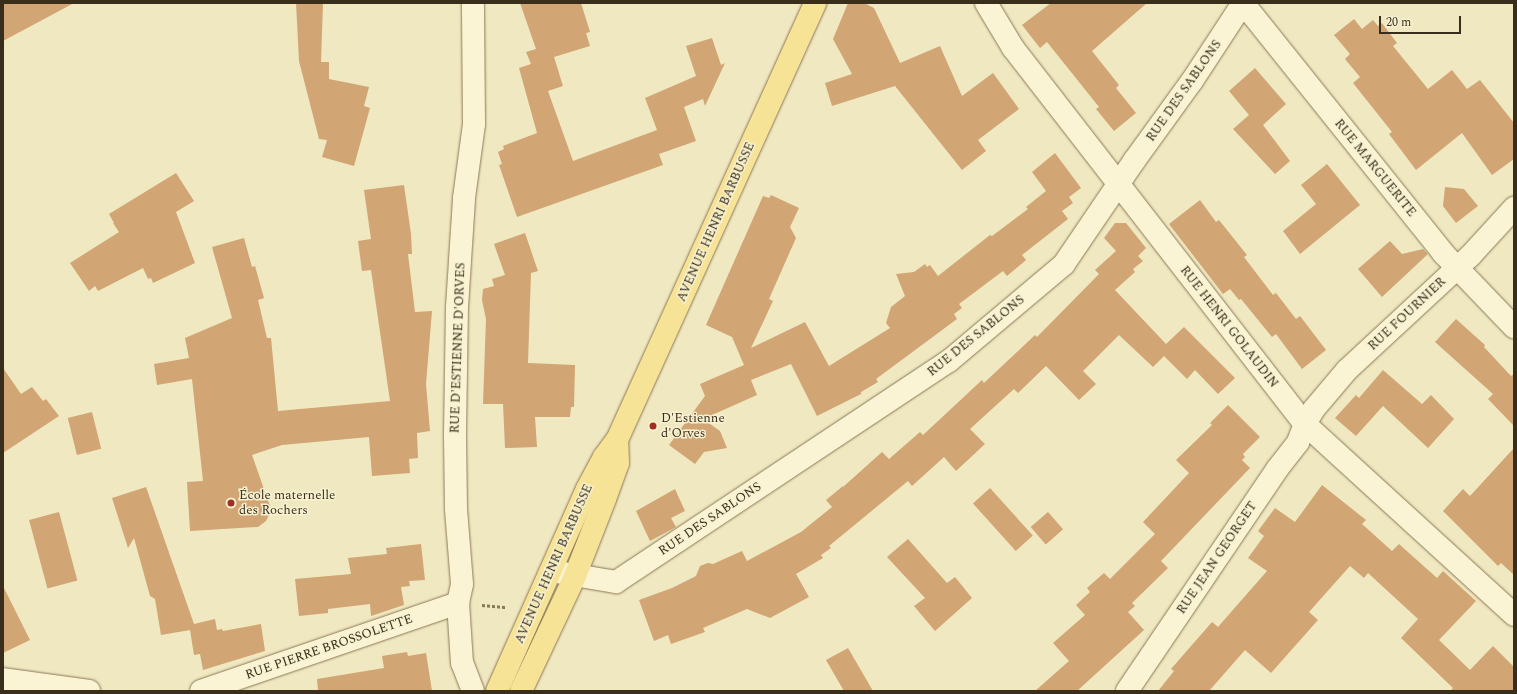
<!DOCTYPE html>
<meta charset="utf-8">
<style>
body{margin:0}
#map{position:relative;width:1517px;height:694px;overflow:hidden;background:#f0e8c0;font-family:Spectral,serif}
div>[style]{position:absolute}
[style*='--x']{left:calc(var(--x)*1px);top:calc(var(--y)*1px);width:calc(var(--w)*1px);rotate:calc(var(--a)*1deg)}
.building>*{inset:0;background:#d1a574;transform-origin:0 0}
.path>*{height:2.5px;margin-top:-1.25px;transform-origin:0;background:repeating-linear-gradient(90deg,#8b7857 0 3px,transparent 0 5px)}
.roads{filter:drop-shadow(0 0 1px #8b7857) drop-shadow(0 0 1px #8b7857)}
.street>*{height:22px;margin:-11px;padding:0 11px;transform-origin:11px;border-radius:11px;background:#fbf4d4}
.primary>*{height:22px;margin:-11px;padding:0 11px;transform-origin:11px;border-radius:11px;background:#f6e395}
.dots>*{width:11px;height:11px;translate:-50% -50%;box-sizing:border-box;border:2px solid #f7f1d0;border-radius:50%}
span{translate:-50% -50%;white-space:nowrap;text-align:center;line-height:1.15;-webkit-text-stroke:3px #f7f1d0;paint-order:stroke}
.street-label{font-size:13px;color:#392e1c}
.poi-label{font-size:13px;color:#392e1c}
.left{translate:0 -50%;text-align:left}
.frame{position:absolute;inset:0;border:4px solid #392e1c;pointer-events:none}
.scale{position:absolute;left:1379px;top:16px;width:82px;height:18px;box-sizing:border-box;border:2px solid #392e1c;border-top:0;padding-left:5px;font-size:12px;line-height:14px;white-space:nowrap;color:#392e1c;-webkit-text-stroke:3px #f7f1d0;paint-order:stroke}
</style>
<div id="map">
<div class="building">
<i style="clip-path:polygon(3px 3px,74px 3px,3px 41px)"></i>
<i style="clip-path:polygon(296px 3px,323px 3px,321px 62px,329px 62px,329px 79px,369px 87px,364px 106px,370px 108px,354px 166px,322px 157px,327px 140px,319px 139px,299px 61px)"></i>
<i style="clip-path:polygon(520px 3px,581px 3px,590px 32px,586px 33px,590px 46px,554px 57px,563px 86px,548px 91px,573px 161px,657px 130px,645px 98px,696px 76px,686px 46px,712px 38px,721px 65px,725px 63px,705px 106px,703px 99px,684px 107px,696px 141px,659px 154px,663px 165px,517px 217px,499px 165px,502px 164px,498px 152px,504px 149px,503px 146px,537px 133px,519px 68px,531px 64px,526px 52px,536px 49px)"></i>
<i style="clip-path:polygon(848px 3px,864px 3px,874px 8px,900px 63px,940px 46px,962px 96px,993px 73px,1019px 109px,978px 140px,986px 151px,962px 170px,895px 86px,832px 106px,825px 83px,852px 74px,833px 39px)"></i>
<i style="clip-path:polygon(1051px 3px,1147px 3px,1092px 51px,1119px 85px,1116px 88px,1136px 113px,1114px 131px,1096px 109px,1099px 107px,1047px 42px,1040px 48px,1022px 25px)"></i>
<i style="clip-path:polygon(1354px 19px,1362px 29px,1373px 20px,1378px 26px,1382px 23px,1397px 43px,1393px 46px,1428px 89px,1452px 70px,1467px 89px,1480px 80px,1514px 123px,1514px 159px,1492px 175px,1462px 133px,1416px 170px,1389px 134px,1392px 132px,1353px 83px,1360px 77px,1345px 59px,1350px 54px,1334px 35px)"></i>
<i style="clip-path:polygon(1255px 68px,1286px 104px,1263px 125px,1290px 161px,1275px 174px,1233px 129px,1249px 115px,1229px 91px)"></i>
<i style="clip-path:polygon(1055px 153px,1081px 188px,1069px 197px,1073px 203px,1062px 211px,1068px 219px,1022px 255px,1026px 260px,1007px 276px,1003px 271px,959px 304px,962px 308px,954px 314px,957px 319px,876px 379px,878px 382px,861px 392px,861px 394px,817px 416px,791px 364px,751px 380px,757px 395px,703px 419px,720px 431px,727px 448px,704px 452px,695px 464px,669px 445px,705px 396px,700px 384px,744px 365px,732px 337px,706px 325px,763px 196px,769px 198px,771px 195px,799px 208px,790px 227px,796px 238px,769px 299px,773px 301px,751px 348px,805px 322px,829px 366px,890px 328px,886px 323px,891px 307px,905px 296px,896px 274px,914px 272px,925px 264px,927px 267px,930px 265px,938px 276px,990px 235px,992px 236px,1028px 209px,1026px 207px,1046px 191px,1032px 172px)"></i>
<i style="clip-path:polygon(1327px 164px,1360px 205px,1300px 254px,1283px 231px,1316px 204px,1301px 185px)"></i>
<i style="clip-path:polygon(176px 173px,194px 201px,176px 212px,195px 263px,153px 283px,151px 278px,148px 279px,143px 268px,98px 291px,95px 286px,89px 291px,70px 263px,119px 232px,113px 223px,114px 223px,109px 214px)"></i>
<i style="clip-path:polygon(404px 185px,411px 234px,412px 254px,408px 254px,415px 312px,432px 311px,426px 384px,430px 431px,417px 433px,418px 458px,409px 459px,410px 473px,372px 476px,369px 437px,282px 445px,252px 455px,270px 506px,269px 515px,266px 521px,258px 527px,190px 531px,187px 482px,203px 481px,192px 379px,157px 385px,154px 364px,189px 358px,185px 338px,232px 318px,212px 247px,244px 238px,252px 267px,255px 266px,264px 298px,258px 300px,267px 338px,271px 338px,278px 411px,390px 401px,371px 270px,362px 271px,358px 241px,371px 239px,364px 190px)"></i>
<i style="clip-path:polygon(1445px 187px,1464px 189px,1478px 206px,1456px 223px,1443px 206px)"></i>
<i style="clip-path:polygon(1200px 200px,1216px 222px,1219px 220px,1247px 255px,1244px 257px,1273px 295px,1276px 293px,1296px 319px,1300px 316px,1326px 350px,1302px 369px,1276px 334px,1272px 337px,1241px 299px,1239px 300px,1230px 289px,1223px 294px,1169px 224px)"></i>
<i style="clip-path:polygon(1115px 223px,1126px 223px,1146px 248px,1138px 256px,1143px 261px,1133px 269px,1135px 272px,1115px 290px,1166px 344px,1184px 327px,1235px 378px,1218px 394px,1195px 370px,1187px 379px,1164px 356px,1153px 367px,1119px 335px,1083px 371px,1096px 384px,1079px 400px,1046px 366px,1018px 393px,1014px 389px,970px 429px,985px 444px,956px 471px,944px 457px,912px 486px,908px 481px,829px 546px,831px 548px,821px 555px,823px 558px,796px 574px,809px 597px,770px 618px,747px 609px,703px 628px,705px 632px,671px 644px,668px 635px,654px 641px,639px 600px,672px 588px,696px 576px,700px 566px,708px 563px,713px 564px,742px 551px,747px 561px,801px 532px,832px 507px,826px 500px,843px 486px,843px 487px,882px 452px,889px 459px,920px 432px,923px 435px,982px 380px,984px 383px,1035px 335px,1037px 337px,1099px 274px,1095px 270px,1116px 251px,1104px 238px)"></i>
<i style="clip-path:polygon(525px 233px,538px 271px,531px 273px,528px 363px,575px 365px,574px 407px,571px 407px,570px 417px,535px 417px,537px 447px,505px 448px,503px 404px,483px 404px,486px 319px,482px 300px,483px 289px,494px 286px,492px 279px,505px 275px,494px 244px)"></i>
<i style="clip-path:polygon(1390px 241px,1402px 254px,1423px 249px,1428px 254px,1382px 297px,1358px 269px)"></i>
<i style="clip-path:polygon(1456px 319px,1485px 345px,1484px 347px,1511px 376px,1514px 374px,1514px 426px,1488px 399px,1493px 394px,1435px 342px)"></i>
<i style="clip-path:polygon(3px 368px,21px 394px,32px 387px,43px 401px,46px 399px,59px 416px,3px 453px)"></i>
<i style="clip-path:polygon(1383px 370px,1422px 404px,1431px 395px,1454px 419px,1428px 448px,1383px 406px,1356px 436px,1335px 418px,1356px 395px,1359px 398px)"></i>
<i style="clip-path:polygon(1228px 405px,1260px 437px,1243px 454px,1245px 457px,1242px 460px,1250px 468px,1161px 561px,1168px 568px,1132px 603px,1135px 606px,1128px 612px,1144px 630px,1077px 691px,1035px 691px,1069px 661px,1053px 643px,1085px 615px,1076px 605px,1090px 592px,1087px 588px,1104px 573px,1110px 579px,1155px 534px,1143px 522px,1189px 473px,1176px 460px,1212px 425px,1210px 423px)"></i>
<i style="left:92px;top:412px;width:38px;height:25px;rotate:76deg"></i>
<i style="clip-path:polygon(1514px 448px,1514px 575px,1501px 563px,1498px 566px,1443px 511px,1463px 489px,1470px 496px)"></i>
<i style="clip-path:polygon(1322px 485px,1366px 520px,1362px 524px,1392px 551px,1399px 544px,1437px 578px,1443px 571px,1476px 601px,1439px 640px,1470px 670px,1493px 646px,1514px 667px,1514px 691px,1450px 691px,1453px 688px,1401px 638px,1418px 619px,1368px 573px,1364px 578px,1350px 566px,1309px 612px,1318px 620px,1271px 673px,1245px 650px,1209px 691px,1158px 691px,1174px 671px,1171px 669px,1212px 622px,1218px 627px,1267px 571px,1248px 558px,1264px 536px,1258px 531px,1275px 508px,1295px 522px)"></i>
<i style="clip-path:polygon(146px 487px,194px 624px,215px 619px,217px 630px,222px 629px,223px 631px,261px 624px,265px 651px,203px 670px,200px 654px,194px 655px,190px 630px,161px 635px,155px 599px,150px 596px,134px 538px,128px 548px,112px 498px)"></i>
<i style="left:990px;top:488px;width:64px;height:23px;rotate:48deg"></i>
<i style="clip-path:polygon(675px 489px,685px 511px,671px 518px,676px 527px,650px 541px,636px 511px)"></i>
<i style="left:59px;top:512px;width:71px;height:31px;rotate:75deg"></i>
<i style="left:1048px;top:512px;width:23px;height:23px;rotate:49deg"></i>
<i style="clip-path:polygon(908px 539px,947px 583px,955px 577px,972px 598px,935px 631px,914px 606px,925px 598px,887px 557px)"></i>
<i style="clip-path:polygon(421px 544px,425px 580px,409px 581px,410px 586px,401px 587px,404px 605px,371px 616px,370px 604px,328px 609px,328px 613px,299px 616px,295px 579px,351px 574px,348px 558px,387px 554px,386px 548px)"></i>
<i style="clip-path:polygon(3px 586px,30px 640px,3px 653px)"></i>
<i style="clip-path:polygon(848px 648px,873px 691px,844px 691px,826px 660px)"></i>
<i style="clip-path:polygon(407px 652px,408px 656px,426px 653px,432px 691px,318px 691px,317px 679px,384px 668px,382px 656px)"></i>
</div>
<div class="path">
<i style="--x:482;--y:605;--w:25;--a:5"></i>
</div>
<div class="roads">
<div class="street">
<i style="--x:986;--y:3;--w:52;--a:59"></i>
<i style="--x:1013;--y:48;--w:476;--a:52.2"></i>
<i style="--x:1305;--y:424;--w:283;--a:42.4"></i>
<i style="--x:1243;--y:3;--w:320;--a:51.3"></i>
<i style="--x:1443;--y:253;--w:103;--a:46.2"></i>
<i style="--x:551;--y:571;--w:66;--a:9.6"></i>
<i style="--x:616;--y:582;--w:400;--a:-33.6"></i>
<i style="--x:949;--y:361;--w:150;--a:-40.1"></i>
<i style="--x:1064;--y:264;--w:125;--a:-55.8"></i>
<i style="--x:1134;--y:161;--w:99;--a:-54.1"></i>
<i style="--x:1192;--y:81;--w:93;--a:-56.8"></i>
<i style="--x:3;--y:679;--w:87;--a:7.9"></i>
<i style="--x:201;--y:691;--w:272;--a:-18.9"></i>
<i style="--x:473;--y:691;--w:30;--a:-111"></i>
<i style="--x:462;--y:663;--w:60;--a:-93.8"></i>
<i style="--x:458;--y:603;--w:19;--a:-78"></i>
<i style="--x:462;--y:584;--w:75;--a:-94.6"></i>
<i style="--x:456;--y:509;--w:76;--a:-90.8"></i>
<i style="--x:455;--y:433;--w:126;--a:-89.1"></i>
<i style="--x:457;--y:307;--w:109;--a:-86.3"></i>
<i style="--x:464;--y:198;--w:75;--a:-82.3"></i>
<i style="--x:474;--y:124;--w:121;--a:-90.5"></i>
<i style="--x:1127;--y:691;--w:269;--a:-55.9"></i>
<i style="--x:1278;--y:468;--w:33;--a:-52"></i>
<i style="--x:1298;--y:442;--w:19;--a:-69"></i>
<i style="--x:1305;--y:424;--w:17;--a:-59"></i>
<i style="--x:1314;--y:409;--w:51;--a:-49.8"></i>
<i style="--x:1347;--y:370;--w:169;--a:-42.8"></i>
<i style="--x:1471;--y:255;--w:64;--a:-47.5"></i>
</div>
<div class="primary">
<i style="--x:497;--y:691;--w:221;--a:-66"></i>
<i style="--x:587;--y:489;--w:36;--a:-62"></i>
<i style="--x:604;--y:457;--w:21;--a:-53"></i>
<i style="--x:617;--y:440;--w:480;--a:-65.6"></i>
<i style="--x:521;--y:691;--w:127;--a:-64.8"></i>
<i style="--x:575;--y:576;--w:83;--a:-68.7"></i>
<i style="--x:605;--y:499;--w:38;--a:-70"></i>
<i style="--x:618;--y:463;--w:23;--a:-92"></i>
</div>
</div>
<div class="dots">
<i style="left:653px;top:426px;background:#9d3023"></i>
<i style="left:231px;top:503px;background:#9d3023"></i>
</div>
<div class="street-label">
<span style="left:1184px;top:91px;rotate:-55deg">RUE DES SABLONS</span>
<span style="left:1375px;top:168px;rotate:51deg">RUE MARGUERITE</span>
<span style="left:716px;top:222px;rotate:-66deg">AVENUE HENRI BARBUSSE</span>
<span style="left:1407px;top:314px;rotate:-43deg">RUE FOURNIER</span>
<span style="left:1229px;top:327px;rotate:52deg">RUE HENRI GOLAUDIN</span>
<span style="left:976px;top:336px;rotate:-39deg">RUE DES SABLONS</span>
<span style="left:458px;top:348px;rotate:-88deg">RUE D'ESTIENNE D'ORVES</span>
<span style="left:710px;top:519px;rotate:-34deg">RUE DES SABLONS</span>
<span style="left:1217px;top:558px;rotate:-56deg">RUE JEAN GEORGET</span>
<span style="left:554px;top:564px;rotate:-66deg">AVENUE HENRI BARBUSSE</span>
<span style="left:329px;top:647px;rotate:-19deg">RUE PIERRE BROSSOLETTE</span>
</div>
<div class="poi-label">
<span class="left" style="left:661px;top:426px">D'Estienne<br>d'Orves</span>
<span class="left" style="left:239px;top:503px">École maternelle<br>des Rochers</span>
</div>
<div class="frame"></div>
<div class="scale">20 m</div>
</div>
